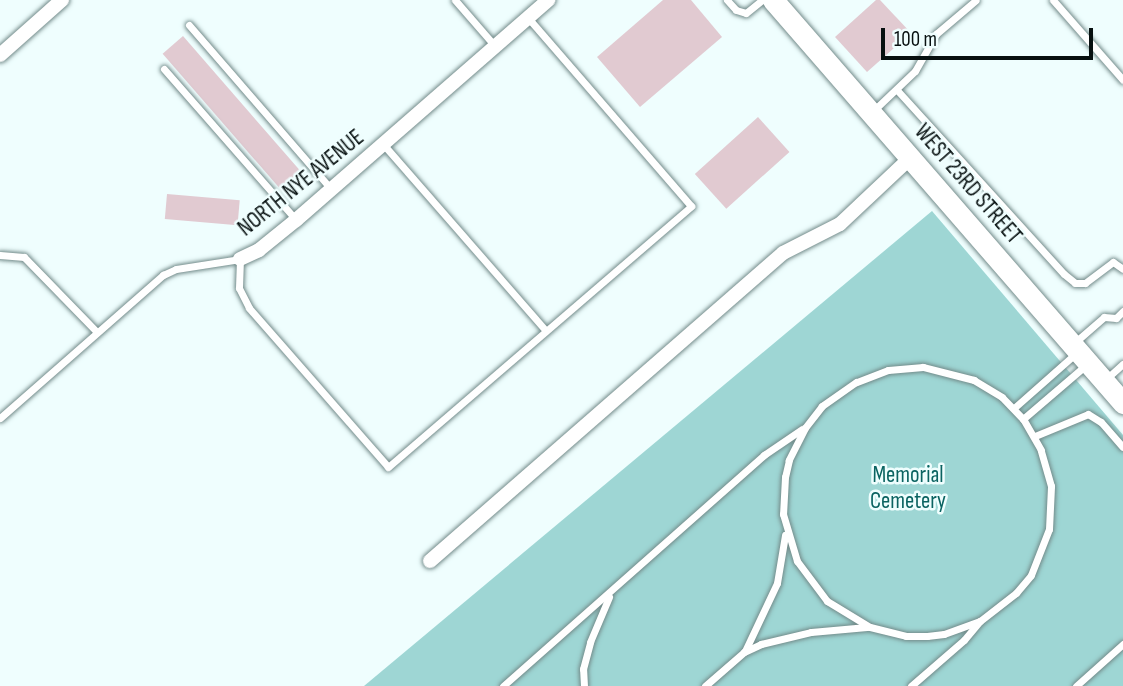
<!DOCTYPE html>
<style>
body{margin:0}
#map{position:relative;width:1123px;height:686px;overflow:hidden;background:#effefe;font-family:"Sofia Sans Condensed",sans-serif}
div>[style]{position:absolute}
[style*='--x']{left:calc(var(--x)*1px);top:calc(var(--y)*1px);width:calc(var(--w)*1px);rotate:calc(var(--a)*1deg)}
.green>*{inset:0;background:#9ed6d4}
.building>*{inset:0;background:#e1cad1;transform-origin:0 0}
.roads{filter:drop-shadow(0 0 2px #738b8a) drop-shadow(0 0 2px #738b8a)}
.service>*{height:7px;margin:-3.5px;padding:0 3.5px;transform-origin:3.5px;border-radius:3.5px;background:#fff}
.minor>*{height:14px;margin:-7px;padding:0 7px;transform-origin:7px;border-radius:7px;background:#fff}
.secondary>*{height:21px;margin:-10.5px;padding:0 10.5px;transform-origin:10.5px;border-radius:10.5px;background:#fff}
span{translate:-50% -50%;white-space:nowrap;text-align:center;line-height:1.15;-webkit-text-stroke:5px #effefe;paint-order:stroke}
.street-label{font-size:23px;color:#071010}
.park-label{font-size:23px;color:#0a6361}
.scale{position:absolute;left:881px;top:28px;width:212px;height:32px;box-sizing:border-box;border:4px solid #071010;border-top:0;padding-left:9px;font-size:21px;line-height:24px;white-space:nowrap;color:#071010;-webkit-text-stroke:5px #effefe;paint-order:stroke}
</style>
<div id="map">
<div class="green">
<i style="clip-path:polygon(932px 211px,1123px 435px,1123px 686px,364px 686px)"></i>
</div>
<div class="building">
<i style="clip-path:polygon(663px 0,691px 0,722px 37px,640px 107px,597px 57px)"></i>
<i style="clip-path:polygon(876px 0,880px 0,911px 33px,867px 72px,835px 37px)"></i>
<i style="left:183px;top:36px;width:182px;height:27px;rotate:49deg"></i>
<i style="left:758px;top:117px;width:47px;height:85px;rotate:48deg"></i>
<i style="left:167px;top:194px;width:73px;height:25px;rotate:5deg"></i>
</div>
<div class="roads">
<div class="service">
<i style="--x:455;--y:0;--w:61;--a:49"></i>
<i style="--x:727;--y:0;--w:13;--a:48"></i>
<i style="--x:736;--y:10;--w:10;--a:17"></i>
<i style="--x:746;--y:13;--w:21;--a:-39"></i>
<i style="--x:1053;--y:0;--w:106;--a:48.8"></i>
<i style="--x:189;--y:25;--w:217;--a:49.1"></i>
<i style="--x:164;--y:69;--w:201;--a:48.8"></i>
<i style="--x:897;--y:90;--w:248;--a:47.8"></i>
<i style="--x:1064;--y:274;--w:14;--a:39"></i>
<i style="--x:1075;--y:283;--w:10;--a:0"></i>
<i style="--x:1085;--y:283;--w:35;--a:-37"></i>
<i style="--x:1113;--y:262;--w:12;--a:35"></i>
<i style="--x:873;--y:111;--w:58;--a:-43.6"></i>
<i style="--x:915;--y:71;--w:43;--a:-60.4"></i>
<i style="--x:936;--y:34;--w:52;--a:-40.4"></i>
<i style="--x:383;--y:144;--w:247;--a:48.9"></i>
<i style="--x:0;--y:255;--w:24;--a:5"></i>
<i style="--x:24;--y:257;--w:103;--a:45.8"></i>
<i style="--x:1073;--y:344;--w:41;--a:-41.1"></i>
<i style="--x:1104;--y:317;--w:12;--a:5"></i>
<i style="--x:1116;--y:318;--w:10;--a:-45"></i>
<i style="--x:1105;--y:380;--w:24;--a:-42"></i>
<i style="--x:1014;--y:408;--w:81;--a:-41.5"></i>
<i style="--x:0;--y:418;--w:217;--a:-41.3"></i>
<i style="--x:163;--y:275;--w:14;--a:-25"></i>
<i style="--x:176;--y:269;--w:65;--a:-8.9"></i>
<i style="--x:240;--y:259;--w:29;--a:92"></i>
<i style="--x:239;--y:288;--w:22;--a:63"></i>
<i style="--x:249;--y:308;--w:211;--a:48.8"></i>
<i style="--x:388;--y:467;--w:400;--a:-40.7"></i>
<i style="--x:691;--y:206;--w:249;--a:-130.9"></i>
<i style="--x:1023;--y:419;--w:83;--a:-40.6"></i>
<i style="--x:1035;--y:436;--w:57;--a:-22.5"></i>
<i style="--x:1088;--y:414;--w:15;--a:32"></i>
<i style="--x:1101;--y:422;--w:33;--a:49"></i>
<i style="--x:745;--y:651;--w:75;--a:-64.8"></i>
<i style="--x:777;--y:583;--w:49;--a:-80.5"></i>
<i style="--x:503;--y:686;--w:349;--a:-41.5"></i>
<i style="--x:764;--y:455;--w:46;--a:-34.4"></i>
<i style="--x:584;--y:686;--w:17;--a:-93"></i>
<i style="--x:583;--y:669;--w:28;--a:-75"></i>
<i style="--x:590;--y:642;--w:49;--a:-67.1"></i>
<i style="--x:705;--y:686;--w:52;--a:-41.1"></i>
<i style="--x:744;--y:652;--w:19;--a:-25"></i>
<i style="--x:761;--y:644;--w:51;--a:-13.5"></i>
<i style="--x:811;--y:632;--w:56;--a:-5.1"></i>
<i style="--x:911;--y:686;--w:70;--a:-41"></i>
<i style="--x:964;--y:640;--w:25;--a:-50"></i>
<i style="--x:980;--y:621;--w:46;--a:-37.9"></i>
<i style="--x:1016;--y:593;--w:23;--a:-50"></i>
<i style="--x:1031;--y:575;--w:49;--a:-68.6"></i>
<i style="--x:1049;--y:529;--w:43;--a:-87.3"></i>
<i style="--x:1051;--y:486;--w:37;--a:-106"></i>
<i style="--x:1041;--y:450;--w:36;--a:-120"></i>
<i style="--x:1023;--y:419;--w:30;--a:-134"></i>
<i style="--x:1002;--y:397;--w:33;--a:-149"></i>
<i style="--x:974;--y:380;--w:53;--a:-165.7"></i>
<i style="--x:923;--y:367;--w:35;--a:175"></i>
<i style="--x:888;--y:370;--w:34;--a:159"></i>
<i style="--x:856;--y:382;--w:42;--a:144.8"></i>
<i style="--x:822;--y:406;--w:28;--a:128"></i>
<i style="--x:805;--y:428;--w:36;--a:117"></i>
<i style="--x:789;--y:460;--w:17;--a:103"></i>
<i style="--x:785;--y:477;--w:37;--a:93"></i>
<i style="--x:783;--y:514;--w:49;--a:73.4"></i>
<i style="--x:797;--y:561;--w:50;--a:53.1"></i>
<i style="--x:827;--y:601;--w:50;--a:31.2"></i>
<i style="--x:870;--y:627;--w:37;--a:14"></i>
<i style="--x:906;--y:636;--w:21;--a:0"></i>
<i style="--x:927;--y:636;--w:17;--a:-7"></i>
<i style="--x:944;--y:634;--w:38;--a:-20"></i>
<i style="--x:1076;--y:686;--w:63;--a:-41.8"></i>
</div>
<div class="minor">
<i style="--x:0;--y:55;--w:83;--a:-41.6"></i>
<i style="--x:240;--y:259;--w:21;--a:-25"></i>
<i style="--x:259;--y:250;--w:48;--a:-39"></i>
<i style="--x:296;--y:220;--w:335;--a:-41.1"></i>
<i style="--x:430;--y:561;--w:468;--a:-41.1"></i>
<i style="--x:783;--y:253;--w:64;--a:-27"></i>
<i style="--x:840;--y:224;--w:98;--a:-43.3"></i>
</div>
<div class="secondary">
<i style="--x:773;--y:0;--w:534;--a:49.03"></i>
</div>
</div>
<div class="street-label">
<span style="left:301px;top:183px;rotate:-39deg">NORTH NYE AVENUE</span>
<span style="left:968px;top:184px;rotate:49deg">WEST 23RD STREET</span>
</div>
<div class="park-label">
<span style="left:908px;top:488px">Memorial<br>Cemetery</span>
</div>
<div class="scale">100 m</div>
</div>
